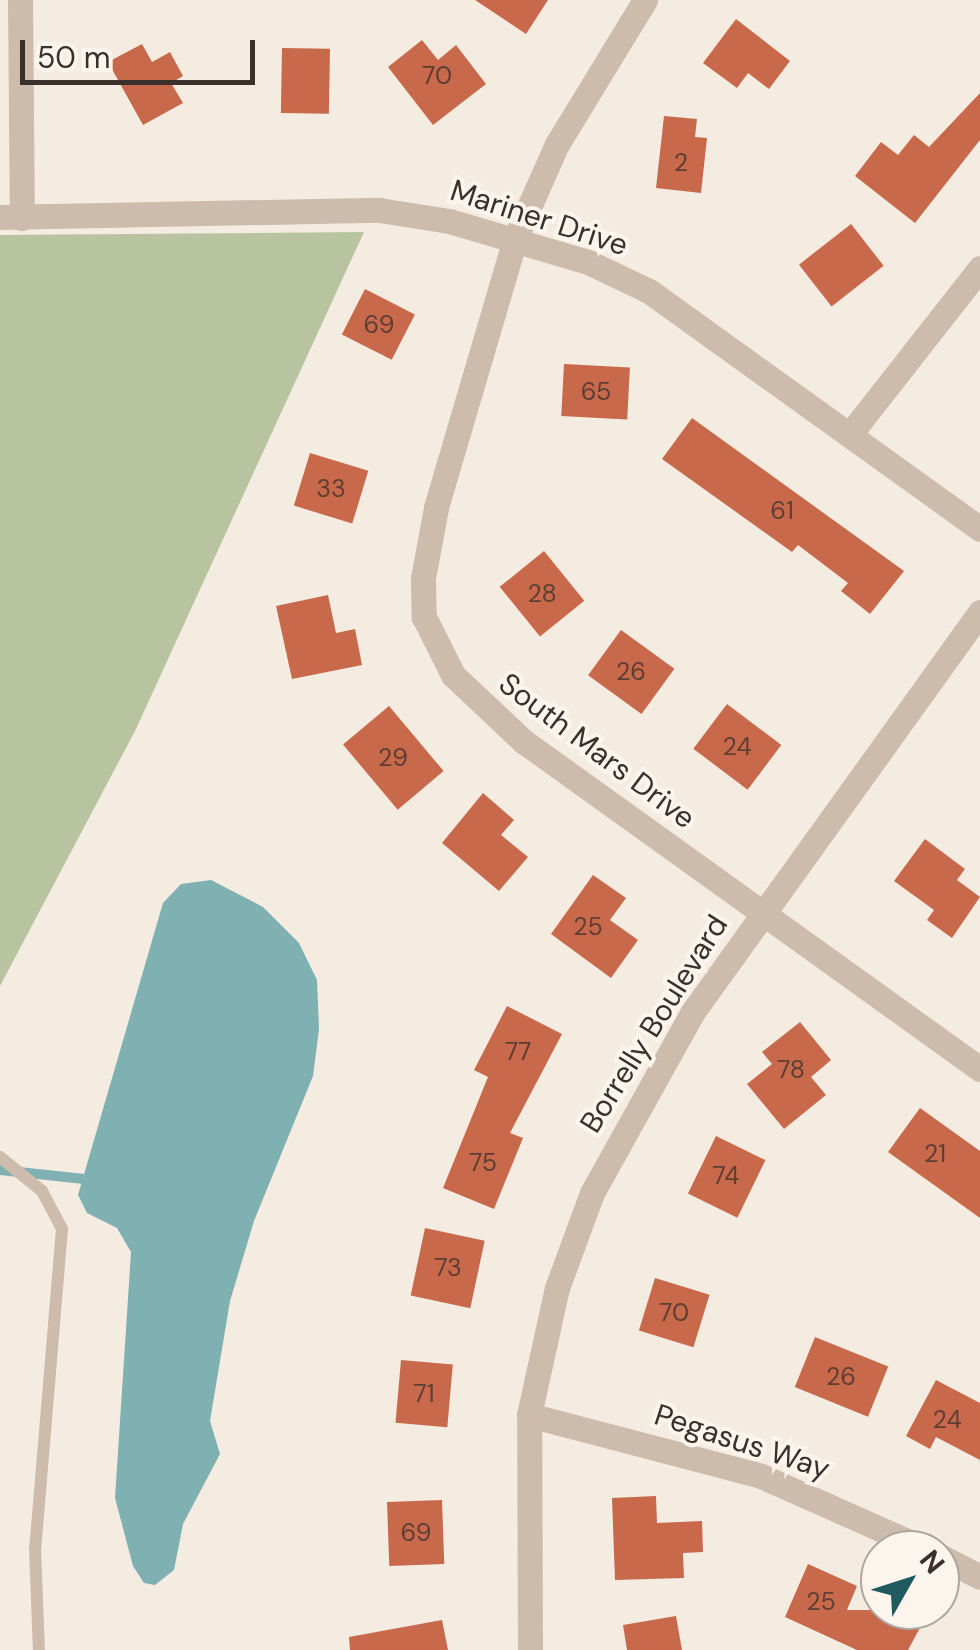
<!DOCTYPE html>
<style>
body{margin:0}
#map{position:relative;width:980px;height:1650px;overflow:hidden;background:#f4ebe1;font-family:"DM Sans",sans-serif}
div>[style]{position:absolute}
[style*='--x']{left:calc(var(--x)*1px);top:calc(var(--y)*1px);width:calc(var(--w)*1px);rotate:calc(var(--a)*1deg)}
.green>*{inset:0;background:#b8c4a0}
.water>*{inset:0;background:#7fb0b2}
.stream>*{height:10px;margin:-5px;padding:0 5px;transform-origin:5px;border-radius:5px;background:#7fb0b2}
.building>*{inset:0;background:#c8694b;transform-origin:0 0}
.lane>*{height:12px;margin:-6px;padding:0 6px;transform-origin:6px;border-radius:6px;background:#cdbbac}
.street>*{height:25px;margin:-12.5px;padding:0 12.5px;transform-origin:12.5px;border-radius:12.5px;background:#cdbbac}
span{translate:-50% -50%;white-space:nowrap;text-align:center;line-height:1.15;-webkit-text-stroke:8px #fbf5ee;paint-order:stroke}
.number-label{font-size:25px;color:#5e3e33}
.number-label span{-webkit-text-stroke-width:0}
.street-label{font-size:30px;color:#3b302b}
.north{position:absolute;left:860px;top:1530px;width:100px;height:100px;box-sizing:border-box;background:#fbf5ee;border:2px solid #aea6a0;border-radius:50%;rotate:51deg;font-size:28px;font-weight:700;line-height:40px;text-align:center;color:#3b302b}
.north::after{content:'';display:block;margin:auto;width:35px;height:45px;background:#1f5a5e;clip-path:polygon(50% 0,100% 100%,50% 72%,0 100%)}
.scale{position:absolute;left:20px;top:40px;width:235px;height:45px;box-sizing:border-box;border:5px solid #3b302b;border-top:0;padding-left:12px;font-size:30px;line-height:35px;white-space:nowrap;color:#3b302b;-webkit-text-stroke:8px #fbf5ee;paint-order:stroke}
</style>
<div id="map">
<div class="green">
<i style="clip-path:polygon(364px 232px,135px 731px,0 986px,0 235px)"></i>
</div>
<div class="water">
<i style="clip-path:polygon(211px 880px,263px 907px,299px 943px,317px 980px,319px 1029px,313px 1076px,254px 1221px,230px 1301px,210px 1421px,220px 1454px,183px 1524px,174px 1570px,155px 1585px,144px 1583px,133px 1566px,115px 1498px,131px 1252px,117px 1228px,87px 1213px,78px 1195px,163px 903px,181px 884px)"></i>
</div>
<div class="stream">
<i style="--x:0;--y:1170;--w:94;--a:6.1"></i>
</div>
<div class="building">
<i style="clip-path:polygon(475px 0,548px 0,526px 34px)"></i>
<i style="clip-path:polygon(736px 19px,790px 61px,769px 89px,748px 73px,737px 88px,703px 63px)"></i>
<i style="clip-path:polygon(422px 40px,438px 60px,456px 45px,486px 84px,433px 125px,388px 67px)"></i>
<i style="clip-path:polygon(142px 44px,152px 62px,170px 52px,183px 76px,171px 83px,183px 103px,143px 125px,108px 62px)"></i>
<i style="left:282px;top:48px;width:48px;height:65px;rotate:1deg"></i>
<i style="clip-path:polygon(980px 93px,980px 140px,915px 223px,855px 176px,881px 142px,898px 155px,914px 135px,929px 147px)"></i>
<i style="clip-path:polygon(664px 116px,697px 119px,695px 137px,707px 138px,701px 193px,656px 188px)"></i>
<i style="left:851px;top:224px;width:53px;height:66px;rotate:52deg"></i>
<i style="left:365px;top:289px;width:56px;height:51px;rotate:27deg"></i>
<i style="left:564px;top:364px;width:66px;height:52px;rotate:3deg"></i>
<i style="clip-path:polygon(692px 418px,904px 571px,870px 614px,841px 591px,848px 583px,798px 545px,792px 552px,662px 459px)"></i>
<i style="left:310px;top:453px;width:61px;height:55px;rotate:17deg"></i>
<i style="left:544px;top:551px;width:64px;height:57px;rotate:51deg"></i>
<i style="clip-path:polygon(328px 595px,336px 633px,355px 629px,362px 665px,292px 679px,276px 606px)"></i>
<i style="left:621px;top:630px;width:66px;height:56px;rotate:36deg"></i>
<i style="left:727px;top:704px;width:68px;height:56px;rotate:37deg"></i>
<i style="left:389px;top:706px;width:85px;height:60px;rotate:50deg"></i>
<i style="clip-path:polygon(483px 793px,514px 820px,501px 835px,528px 857px,499px 891px,442px 843px)"></i>
<i style="clip-path:polygon(925px 839px,965px 869px,957px 880px,980px 897px,952px 938px,927px 920px,934px 910px,894px 881px)"></i>
<i style="clip-path:polygon(593px 875px,626px 898px,610px 920px,638px 940px,611px 978px,551px 934px)"></i>
<i style="clip-path:polygon(507px 1006px,562px 1034px,510px 1133px,523px 1138px,494px 1209px,443px 1188px,488px 1077px,474px 1070px)"></i>
<i style="clip-path:polygon(800px 1022px,831px 1060px,811px 1077px,826px 1095px,784px 1129px,747px 1084px,772px 1064px,762px 1052px)"></i>
<i style="clip-path:polygon(920px 1108px,980px 1151px,980px 1218px,888px 1152px)"></i>
<i style="left:716px;top:1136px;width:55px;height:64px;rotate:26deg"></i>
<i style="left:425px;top:1228px;width:61px;height:69px;rotate:12deg"></i>
<i style="left:655px;top:1278px;width:57px;height:55px;rotate:17deg"></i>
<i style="left:815px;top:1337px;width:79px;height:54px;rotate:22deg"></i>
<i style="left:401px;top:1360px;width:52px;height:63px;rotate:5deg"></i>
<i style="clip-path:polygon(936px 1380px,980px 1403px,980px 1460px,936px 1437px,930px 1449px,906px 1436px)"></i>
<i style="clip-path:polygon(656px 1496px,657px 1523px,702px 1521px,703px 1552px,683px 1553px,684px 1578px,615px 1580px,612px 1498px)"></i>
<i style="left:442px;top:1500px;width:64px;height:55px;rotate:88deg"></i>
<i style="clip-path:polygon(808px 1564px,857px 1586px,847px 1610px,895px 1610px,922px 1624px,908px 1650px,857px 1650px,785px 1617px)"></i>
<i style="clip-path:polygon(676px 1616px,682px 1650px,627px 1650px,623px 1625px)"></i>
<i style="clip-path:polygon(442px 1620px,448px 1650px,350px 1650px,349px 1637px)"></i>
</div>
<div class="lane">
<i style="--x:0;--y:1157;--w:54;--a:39"></i>
<i style="--x:42;--y:1191;--w:43;--a:62.2"></i>
<i style="--x:62;--y:1229;--w:320;--a:94.8"></i>
<i style="--x:35;--y:1548;--w:102;--a:87.8"></i>
</div>
<div class="street">
<i style="--x:20;--y:0;--w:218;--a:89.5"></i>
<i style="--x:645;--y:0;--w:169;--a:121.4"></i>
<i style="--x:557;--y:144;--w:104;--a:113.9"></i>
<i style="--x:515;--y:239;--w:280;--a:106.4"></i>
<i style="--x:436;--y:508;--w:71;--a:100.5"></i>
<i style="--x:423;--y:578;--w:39;--a:89"></i>
<i style="--x:424;--y:617;--w:65;--a:63.4"></i>
<i style="--x:453;--y:675;--w:96;--a:43.3"></i>
<i style="--x:523;--y:741;--w:563;--a:35.67"></i>
<i style="--x:0;--y:217;--w:379;--a:-1.1"></i>
<i style="--x:379;--y:210;--w:71;--a:8.9"></i>
<i style="--x:449;--y:221;--w:145;--a:16.4"></i>
<i style="--x:588;--y:262;--w:68;--a:25.4"></i>
<i style="--x:649;--y:291;--w:408;--a:35.7"></i>
<i style="--x:850;--y:434;--w:211;--a:-51.9"></i>
<i style="--x:529;--y:1415;--w:240;--a:14.7"></i>
<i style="--x:761;--y:1476;--w:182;--a:24"></i>
<i style="--x:940;--y:1556;--w:45;--a:27.7"></i>
<i style="--x:530;--y:1650;--w:235;--a:-90.2"></i>
<i style="--x:529;--y:1415;--w:130;--a:-77.6"></i>
<i style="--x:557;--y:1288;--w:101;--a:-69.8"></i>
<i style="--x:592;--y:1193;--w:206;--a:-60.9"></i>
<i style="--x:692;--y:1013;--w:494;--a:-54.3"></i>
</div>
<div class="number-label">
<span style="left:437px;top:76px">70</span>
<span style="left:681px;top:163px">2</span>
<span style="left:379px;top:325px">69</span>
<span style="left:596px;top:392px">65</span>
<span style="left:331px;top:489px">33</span>
<span style="left:782px;top:511px">61</span>
<span style="left:542px;top:594px">28</span>
<span style="left:631px;top:672px">26</span>
<span style="left:737px;top:747px">24</span>
<span style="left:393px;top:758px">29</span>
<span style="left:588px;top:927px">25</span>
<span style="left:518px;top:1052px">77</span>
<span style="left:791px;top:1070px">78</span>
<span style="left:935px;top:1154px">21</span>
<span style="left:483px;top:1163px">75</span>
<span style="left:726px;top:1176px">74</span>
<span style="left:448px;top:1268px">73</span>
<span style="left:674px;top:1313px">70</span>
<span style="left:841px;top:1377px">26</span>
<span style="left:424px;top:1394px">71</span>
<span style="left:947px;top:1420px">24</span>
<span style="left:416px;top:1533px">69</span>
<span style="left:821px;top:1602px">25</span>
</div>
<div class="street-label">
<span style="left:539px;top:218px;rotate:18deg">Mariner Drive</span>
<span style="left:597px;top:751px;rotate:37deg">South Mars Drive</span>
<span style="left:654px;top:1024px;rotate:-58deg">Borrelly Boulevard</span>
<span style="left:742px;top:1442px;rotate:18deg">Pegasus Way</span>
</div>
<div class="north">N</div>
<div class="scale">50 m</div>
</div>
